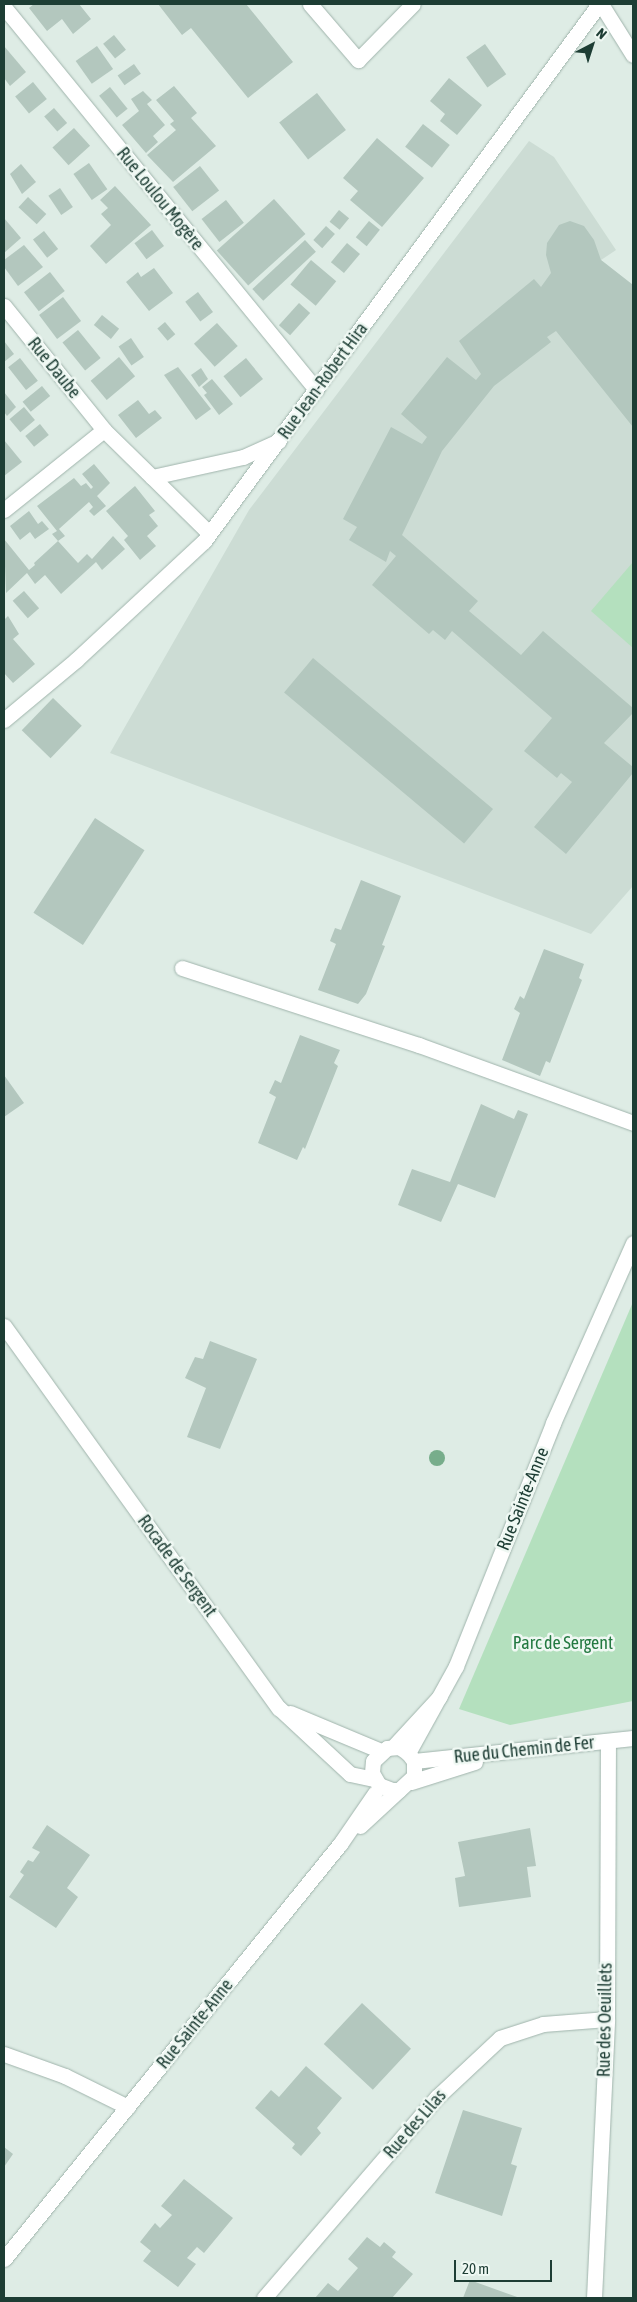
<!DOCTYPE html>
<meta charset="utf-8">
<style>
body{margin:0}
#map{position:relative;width:637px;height:2302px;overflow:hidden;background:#deece5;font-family:"Asap Condensed",sans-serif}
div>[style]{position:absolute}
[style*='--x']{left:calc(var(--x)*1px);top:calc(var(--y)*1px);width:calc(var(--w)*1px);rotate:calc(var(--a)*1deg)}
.built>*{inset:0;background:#ccdcd4}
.green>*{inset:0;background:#b4e0be}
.building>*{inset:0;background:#b3c7be;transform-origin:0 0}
.roads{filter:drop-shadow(0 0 1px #a0b4ac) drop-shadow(0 0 1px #a0b4ac)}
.minor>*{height:15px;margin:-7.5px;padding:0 7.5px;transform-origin:7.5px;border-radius:7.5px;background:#fff}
.tertiary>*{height:15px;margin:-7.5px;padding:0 7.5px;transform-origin:7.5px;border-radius:7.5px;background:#fff}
.secondary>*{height:15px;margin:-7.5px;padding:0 7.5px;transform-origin:7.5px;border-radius:7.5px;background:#fff}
.trees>*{width:16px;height:16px;margin:-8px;border-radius:50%;background:#77ad8b}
span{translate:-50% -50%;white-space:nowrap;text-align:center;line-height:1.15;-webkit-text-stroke:5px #eff8f3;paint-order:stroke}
.street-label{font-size:18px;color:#1d3d34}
.park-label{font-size:18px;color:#237941}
.frame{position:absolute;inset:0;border:5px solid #1d3d34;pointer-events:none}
.north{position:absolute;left:567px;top:20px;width:50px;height:50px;-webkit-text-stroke:4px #eff8f3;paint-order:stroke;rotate:40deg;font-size:14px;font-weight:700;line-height:20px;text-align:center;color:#1d3d34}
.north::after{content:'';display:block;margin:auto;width:18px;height:22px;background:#1d3d34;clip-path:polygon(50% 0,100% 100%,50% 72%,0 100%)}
.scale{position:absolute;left:454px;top:2260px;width:98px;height:22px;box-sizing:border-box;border:2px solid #1d3d34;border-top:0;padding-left:6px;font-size:15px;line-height:18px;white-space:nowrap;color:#1d3d34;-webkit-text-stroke:4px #eff8f3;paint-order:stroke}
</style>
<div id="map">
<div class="built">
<i style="clip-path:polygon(529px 141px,554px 157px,616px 250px,601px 260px,633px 285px,633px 886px,591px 934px,110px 753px,249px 510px)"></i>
</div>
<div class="green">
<i style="clip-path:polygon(633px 562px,633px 648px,591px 611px)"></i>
<i style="clip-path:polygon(633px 1302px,633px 1701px,510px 1725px,459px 1709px)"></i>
</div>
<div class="building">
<i style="clip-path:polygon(34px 4px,79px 4px,91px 19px,73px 34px,62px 19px,47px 31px,29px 8px)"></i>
<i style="clip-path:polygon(158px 4px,246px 4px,293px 62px,248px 98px,191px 28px,182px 35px)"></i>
<i style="left:114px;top:35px;width:19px;height:14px;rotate:51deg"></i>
<i style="left:485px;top:44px;width:37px;height:23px;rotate:55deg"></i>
<i style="clip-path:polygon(4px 46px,26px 72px,10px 86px,4px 78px)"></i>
<i style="left:97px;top:46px;width:28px;height:26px;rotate:55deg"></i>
<i style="left:134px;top:64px;width:12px;height:20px;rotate:55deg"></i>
<i style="clip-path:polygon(449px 78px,482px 105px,457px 135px,440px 121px,445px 114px,430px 101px)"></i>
<i style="left:33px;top:82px;width:22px;height:23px;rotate:51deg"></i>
<i style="clip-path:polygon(174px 86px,197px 113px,191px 118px,216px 146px,173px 182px,147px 155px,176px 130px,170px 124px,174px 121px,156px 100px)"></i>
<i style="left:110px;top:87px;width:28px;height:14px;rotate:51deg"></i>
<i style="clip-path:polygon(143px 91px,152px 100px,147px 104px,165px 125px,153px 136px,158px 142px,146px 153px,122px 125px,139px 111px,131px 99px)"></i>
<i style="left:317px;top:93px;width:47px;height:48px;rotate:52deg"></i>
<i style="left:54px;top:108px;width:20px;height:13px;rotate:49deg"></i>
<i style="left:423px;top:124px;width:34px;height:29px;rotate:38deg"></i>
<i style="left:74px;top:128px;width:24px;height:29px;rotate:48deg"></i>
<i style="clip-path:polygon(377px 138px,424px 178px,382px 227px,350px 200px,358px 191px,343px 178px)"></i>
<i style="left:89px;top:163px;width:32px;height:19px;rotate:55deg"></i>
<i style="clip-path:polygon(21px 164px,36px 182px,22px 194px,10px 174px)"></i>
<i style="left:200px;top:166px;width:31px;height:34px;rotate:52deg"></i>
<i style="clip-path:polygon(115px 186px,151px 225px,106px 264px,90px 246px,111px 225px,101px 214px,108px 208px,100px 200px)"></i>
<i style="left:60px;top:188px;width:23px;height:14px;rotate:56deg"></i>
<i style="left:28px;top:197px;width:25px;height:14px;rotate:43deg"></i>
<i style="left:274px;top:199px;width:47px;height:77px;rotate:48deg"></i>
<i style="left:226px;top:200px;width:29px;height:31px;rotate:52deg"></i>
<i style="left:339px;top:210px;width:13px;height:15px;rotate:39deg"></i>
<i style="clip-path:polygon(4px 218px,21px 238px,4px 253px)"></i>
<i style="left:369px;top:221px;width:14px;height:21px;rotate:39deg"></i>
<i style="clip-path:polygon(570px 221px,584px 226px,594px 240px,601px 260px,633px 285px,633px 427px,556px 331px,547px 337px,551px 342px,494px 386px,442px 451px,402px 535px,478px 601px,469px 611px,521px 655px,543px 631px,633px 708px,633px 713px,604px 743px,633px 767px,633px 773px,566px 854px,534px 827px,572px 782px,561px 773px,557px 778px,524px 751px,552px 718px,452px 631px,445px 640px,433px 630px,429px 634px,372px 585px,396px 556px,390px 551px,386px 562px,349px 540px,357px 527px,343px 519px,391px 427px,422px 444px,427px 437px,401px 414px,447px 357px,476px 380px,481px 374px,459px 341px,534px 279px,541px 287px,551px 273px,546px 255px,547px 243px,559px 225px)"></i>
<i style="left:326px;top:226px;width:12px;height:19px;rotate:42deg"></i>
<i style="left:152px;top:230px;width:20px;height:22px;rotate:53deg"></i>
<i style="left:44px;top:231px;width:23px;height:14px;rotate:52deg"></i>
<i style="left:305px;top:240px;width:16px;height:72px;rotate:47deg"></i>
<i style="left:347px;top:243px;width:17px;height:25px;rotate:40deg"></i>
<i style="clip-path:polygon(24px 245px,43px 267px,18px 286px,4px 267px,4px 260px)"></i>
<i style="left:311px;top:260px;width:33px;height:32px;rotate:40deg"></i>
<i style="clip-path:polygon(154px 268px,173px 293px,149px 311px,126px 282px,138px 272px,141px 277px)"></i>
<i style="left:50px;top:272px;width:24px;height:33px;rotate:52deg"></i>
<i style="left:198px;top:292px;width:25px;height:16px;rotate:53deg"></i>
<i style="left:63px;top:297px;width:30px;height:30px;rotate:53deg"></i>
<i style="left:299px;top:303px;width:15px;height:30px;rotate:42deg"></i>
<i style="left:102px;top:315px;width:22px;height:13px;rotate:39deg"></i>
<i style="left:165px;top:322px;width:16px;height:10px;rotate:50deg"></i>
<i style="left:217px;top:323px;width:31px;height:31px;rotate:48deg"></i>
<i style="left:78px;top:330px;width:36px;height:20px;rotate:51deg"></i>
<i style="left:131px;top:338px;width:23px;height:15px;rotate:56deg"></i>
<i style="clip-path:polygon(4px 341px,14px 354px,4px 362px)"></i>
<i style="left:119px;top:357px;width:25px;height:37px;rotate:50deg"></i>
<i style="left:20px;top:358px;width:29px;height:15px;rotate:52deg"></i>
<i style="left:246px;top:358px;width:27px;height:29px;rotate:51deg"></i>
<i style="clip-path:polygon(178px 367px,211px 409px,196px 420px,164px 375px)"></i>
<i style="clip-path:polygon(201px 368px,208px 379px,199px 387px,191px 375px)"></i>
<i style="clip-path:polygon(212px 379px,233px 404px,219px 415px,204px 395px,207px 393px,202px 387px)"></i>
<i style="left:42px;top:386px;width:13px;height:25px;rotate:51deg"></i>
<i style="clip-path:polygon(4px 392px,16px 407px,7px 416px,4px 412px)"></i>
<i style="clip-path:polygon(138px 400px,149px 414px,155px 410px,162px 418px,136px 438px,118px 415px)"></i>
<i style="left:24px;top:407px;width:17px;height:19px;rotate:50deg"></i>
<i style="left:40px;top:424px;width:14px;height:19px;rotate:51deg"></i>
<i style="clip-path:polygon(4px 440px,22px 462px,4px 476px)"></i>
<i style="clip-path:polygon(94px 464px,110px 483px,97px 496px,106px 506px,94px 516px,89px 511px,93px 507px,89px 502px,59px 529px,65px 536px,58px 541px,78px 563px,87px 554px,92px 559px,113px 536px,125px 549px,102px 570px,96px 562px,61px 594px,45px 575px,35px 584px,27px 573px,6px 593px,4px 539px,29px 570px,35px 565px,34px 563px,58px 541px,52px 534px,57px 531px,37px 506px,74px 478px,81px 486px,86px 483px,91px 489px,93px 487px,82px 474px)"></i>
<i style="clip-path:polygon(135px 486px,155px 511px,149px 515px,158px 526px,147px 536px,156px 546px,140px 560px,124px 540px,128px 536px,106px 511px)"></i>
<i style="clip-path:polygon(29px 511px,38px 524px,42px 521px,49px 529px,35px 539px,30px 532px,20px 540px,10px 526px)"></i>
<i style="left:24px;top:591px;width:23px;height:15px;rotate:49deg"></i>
<i style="clip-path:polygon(8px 616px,19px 634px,13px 639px,35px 664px,13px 683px,4px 673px,4px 620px)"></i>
<i style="left:313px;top:658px;width:235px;height:45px;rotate:40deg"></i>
<i style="left:53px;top:698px;width:40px;height:45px;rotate:44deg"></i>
<i style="left:95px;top:818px;width:59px;height:113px;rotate:33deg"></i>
<i style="clip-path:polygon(361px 880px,401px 896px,382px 945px,385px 946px,366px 994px,358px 1004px,318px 990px,336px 944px,330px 941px,335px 928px,341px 930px)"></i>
<i style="clip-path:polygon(544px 949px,584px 964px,579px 978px,582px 980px,550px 1063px,546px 1061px,540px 1076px,502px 1060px,520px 1013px,514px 1009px,520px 996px,524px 999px)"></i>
<i style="clip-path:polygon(300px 1035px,340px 1050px,334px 1063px,338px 1066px,305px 1149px,303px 1147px,297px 1160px,258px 1143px,276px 1097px,269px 1093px,275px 1080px,281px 1083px)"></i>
<i style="clip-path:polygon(4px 1075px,24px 1103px,4px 1117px)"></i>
<i style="clip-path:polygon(481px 1104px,514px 1119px,518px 1110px,528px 1114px,495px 1198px,458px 1184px,441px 1222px,398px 1205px,412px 1169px,450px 1182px)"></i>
<i style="clip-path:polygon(210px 1341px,257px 1359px,220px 1449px,187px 1437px,206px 1388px,185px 1378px,195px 1357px,203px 1359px)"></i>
<i style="clip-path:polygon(47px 1825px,90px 1855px,67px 1888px,78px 1897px,56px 1928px,9px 1897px,24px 1875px,20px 1872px,28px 1860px,33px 1862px,40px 1852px,32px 1848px)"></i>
<i style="clip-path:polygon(530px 1828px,536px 1866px,527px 1867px,531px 1897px,459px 1907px,455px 1878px,465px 1876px,458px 1842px)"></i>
<i style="left:362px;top:2003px;width:67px;height:56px;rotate:43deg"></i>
<i style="clip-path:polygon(306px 2066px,342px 2098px,317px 2128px,321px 2133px,301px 2156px,292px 2148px,295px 2144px,255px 2108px,271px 2090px,279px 2097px)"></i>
<i style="clip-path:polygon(463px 2110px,522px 2128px,511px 2164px,517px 2166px,502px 2216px,435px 2193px)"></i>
<i style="clip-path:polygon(4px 2147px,13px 2154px,4px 2167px)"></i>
<i style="clip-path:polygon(184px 2179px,233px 2218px,204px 2253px,197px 2247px,187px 2258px,196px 2264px,178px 2287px,143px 2261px,151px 2251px,140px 2242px,155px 2223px,160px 2228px,172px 2215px,161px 2206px)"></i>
<i style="clip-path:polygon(367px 2237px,380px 2247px,384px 2242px,396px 2252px,392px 2257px,413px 2274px,392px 2298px,315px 2298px,328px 2283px,338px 2291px,358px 2268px,348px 2259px)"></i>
<i style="clip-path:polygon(470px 2280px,478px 2283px,520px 2298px,463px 2298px)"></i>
</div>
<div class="roads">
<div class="minor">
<i style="--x:310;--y:4;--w:74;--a:49.4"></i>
<i style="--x:358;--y:60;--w:78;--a:-45.5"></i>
<i style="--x:601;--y:4;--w:60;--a:57.9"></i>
<i style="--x:4;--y:7;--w:494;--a:50.8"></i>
<i style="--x:4;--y:306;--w:159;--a:51.1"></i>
<i style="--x:152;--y:477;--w:80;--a:44.5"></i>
<i style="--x:4;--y:510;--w:128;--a:-38.7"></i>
<i style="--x:104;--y:430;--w:67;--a:44.4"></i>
<i style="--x:152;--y:477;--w:93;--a:-12.4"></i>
<i style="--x:243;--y:457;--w:39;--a:-24"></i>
<i style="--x:182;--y:968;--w:249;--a:18"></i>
<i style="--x:419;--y:1045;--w:228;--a:20"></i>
<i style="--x:408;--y:1753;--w:99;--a:-61.1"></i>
<i style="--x:456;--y:1666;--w:262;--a:-68.2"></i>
<i style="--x:553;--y:1423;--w:197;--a:-66"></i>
<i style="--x:4;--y:2054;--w:65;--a:19.8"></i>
<i style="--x:65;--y:2076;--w:70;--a:26.2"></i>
<i style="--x:264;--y:2298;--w:265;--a:-49.3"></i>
<i style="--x:437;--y:2097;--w:86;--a:-43.1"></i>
<i style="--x:500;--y:2038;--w:45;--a:-18"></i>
<i style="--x:543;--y:2024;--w:64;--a:-4.5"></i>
<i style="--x:594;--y:2298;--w:279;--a:-87.3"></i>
<i style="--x:607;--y:2019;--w:277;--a:-89.8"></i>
</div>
<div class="tertiary">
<i style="--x:4;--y:720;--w:94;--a:-39.8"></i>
<i style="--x:76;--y:660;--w:175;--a:-42.9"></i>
<i style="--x:204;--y:541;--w:667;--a:-53.66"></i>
</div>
<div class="secondary">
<i style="--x:4;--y:1326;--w:471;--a:54.3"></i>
<i style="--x:279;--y:1708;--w:97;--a:42.9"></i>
<i style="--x:350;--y:1774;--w:25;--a:12"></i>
<i style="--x:290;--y:1713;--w:99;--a:22.7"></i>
<i style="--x:393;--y:1747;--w:69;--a:-47.3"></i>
<i style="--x:414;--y:1761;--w:220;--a:-6"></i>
<i style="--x:411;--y:1782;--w:67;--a:-17.4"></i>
<i style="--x:360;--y:1826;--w:74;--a:-42.8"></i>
<i style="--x:414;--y:1776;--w:15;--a:-90"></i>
<i style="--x:414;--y:1761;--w:10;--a:-127"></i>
<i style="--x:408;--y:1753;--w:11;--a:-146"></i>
<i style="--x:399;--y:1747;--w:12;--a:175"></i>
<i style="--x:387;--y:1748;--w:19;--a:137"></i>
<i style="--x:373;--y:1761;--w:12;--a:95"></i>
<i style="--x:372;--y:1773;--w:14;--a:60"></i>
<i style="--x:379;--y:1785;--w:14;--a:21"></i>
<i style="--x:392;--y:1790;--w:7;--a:0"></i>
<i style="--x:4;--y:2259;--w:534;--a:-51.01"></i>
<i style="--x:340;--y:1844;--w:62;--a:-55.5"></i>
</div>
</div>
<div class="trees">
<i style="left:437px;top:1458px"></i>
</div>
<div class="street-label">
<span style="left:160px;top:199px;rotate:51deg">Rue Loulou Mogère</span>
<span style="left:54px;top:368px;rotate:51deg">Rue Daube</span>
<span style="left:323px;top:381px;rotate:-54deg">Rue Jean-Robert Hira</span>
<span style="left:523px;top:1499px;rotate:-68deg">Rue Sainte-Anne</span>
<span style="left:177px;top:1566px;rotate:54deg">Rocade de Sergent</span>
<span style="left:524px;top:1750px;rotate:-6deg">Rue du Chemin de Fer</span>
<span style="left:605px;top:2020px;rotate:-89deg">Rue des Oeuillets</span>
<span style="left:195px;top:2024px;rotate:-51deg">Rue Sainte-Anne</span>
<span style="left:415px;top:2124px;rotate:-49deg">Rue des Lilas</span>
</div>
<div class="park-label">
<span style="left:563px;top:1643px">Parc de Sergent</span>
</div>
<div class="frame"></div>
<div class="north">N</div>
<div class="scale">20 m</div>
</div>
